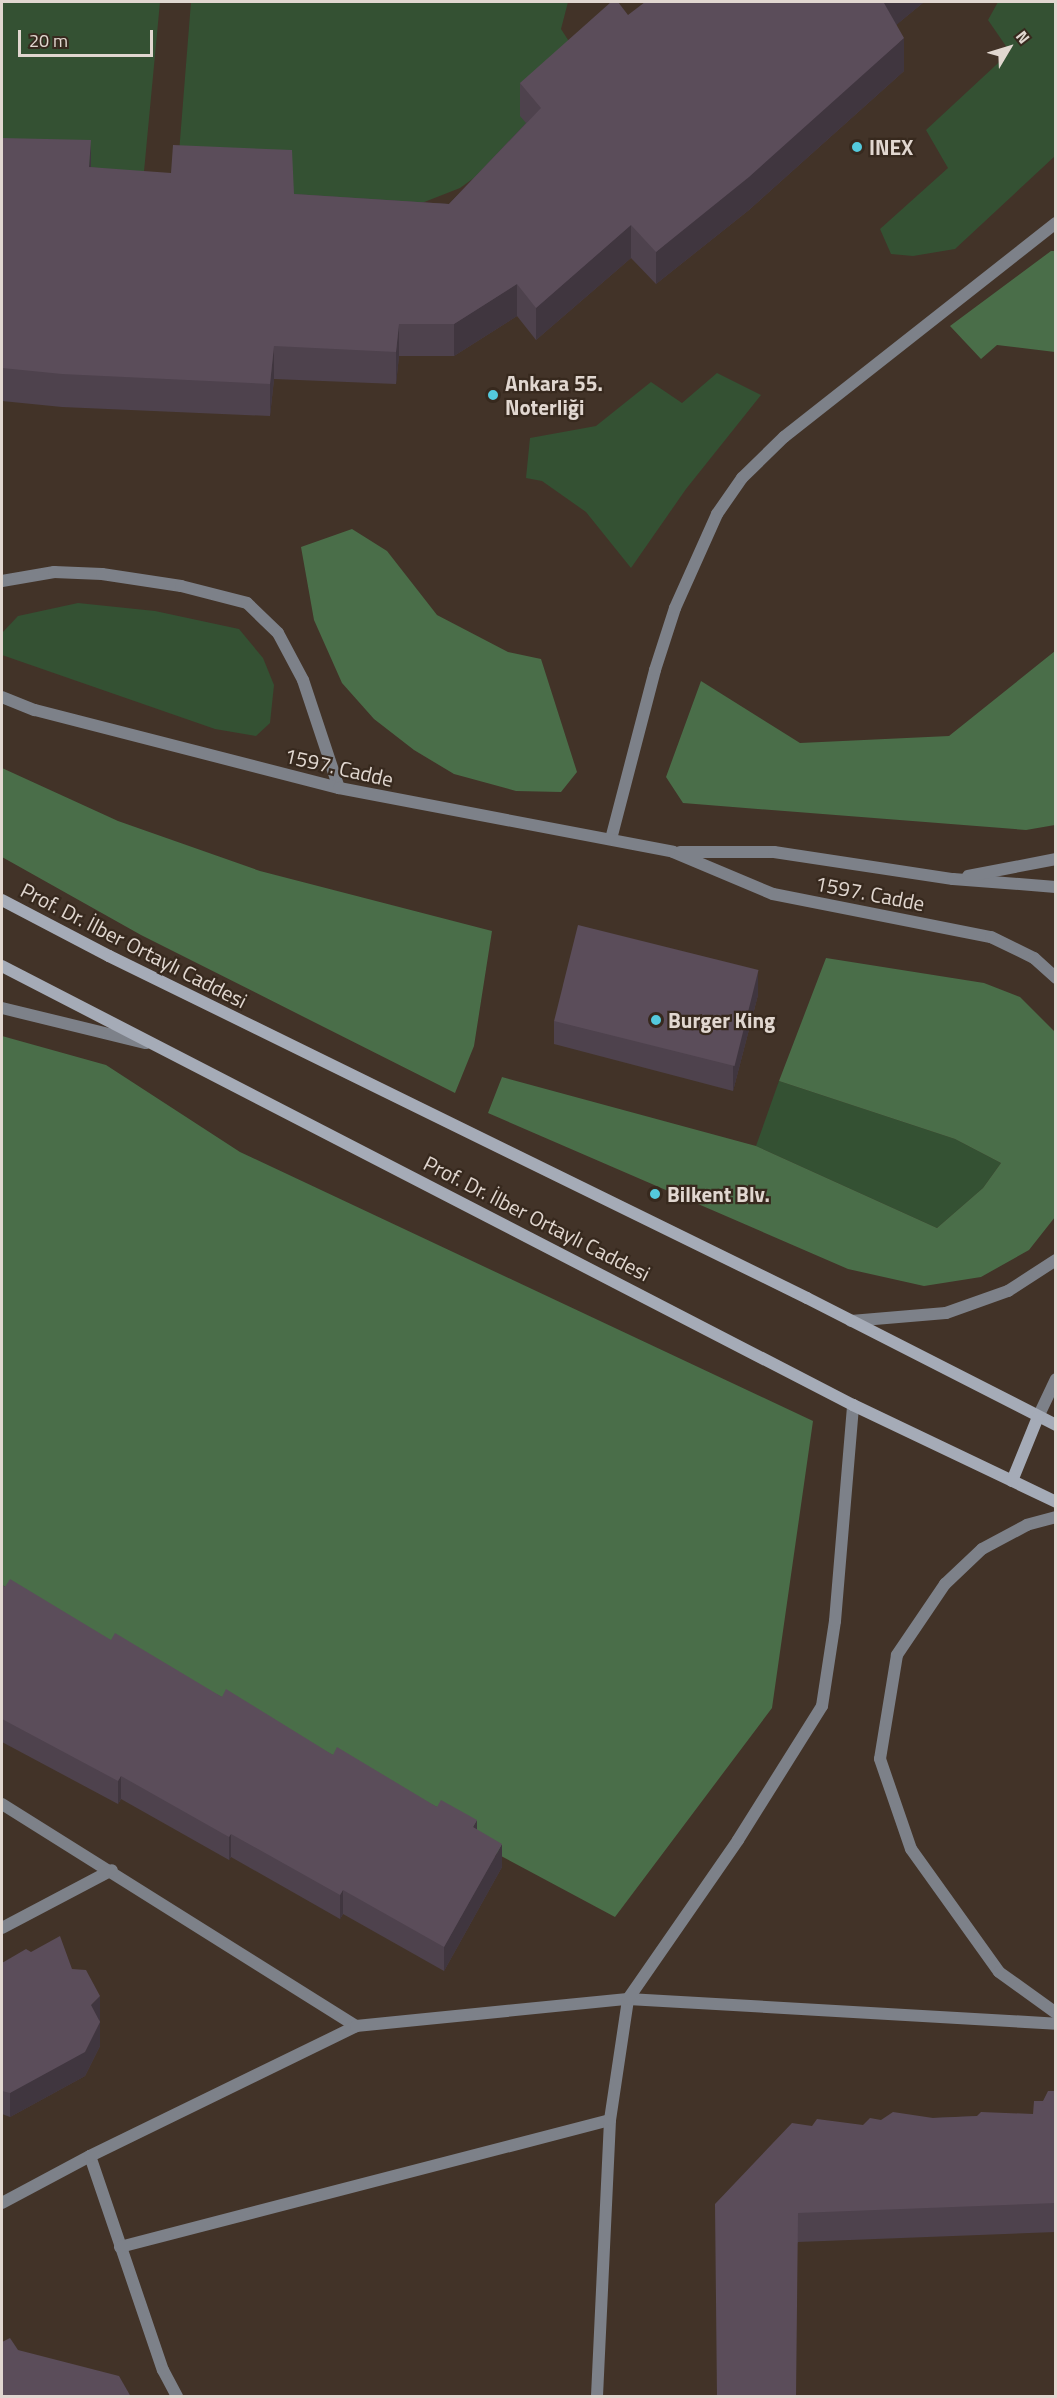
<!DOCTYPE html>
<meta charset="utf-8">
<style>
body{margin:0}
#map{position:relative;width:1057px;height:2398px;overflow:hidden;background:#423328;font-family:"Titillium Web",sans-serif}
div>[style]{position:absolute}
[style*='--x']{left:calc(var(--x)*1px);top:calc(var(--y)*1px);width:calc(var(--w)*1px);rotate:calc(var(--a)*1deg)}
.green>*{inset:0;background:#345133}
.forest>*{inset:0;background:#4a6e49}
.lane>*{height:12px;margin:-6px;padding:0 6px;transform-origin:6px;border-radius:6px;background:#7d8189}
.street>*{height:12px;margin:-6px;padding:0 6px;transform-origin:6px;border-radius:6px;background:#7d8189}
.secondary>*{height:12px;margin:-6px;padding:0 6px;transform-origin:6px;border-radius:6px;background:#a5abb7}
.wall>*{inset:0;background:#4e424d}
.shaded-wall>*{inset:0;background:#40363f}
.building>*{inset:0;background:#5b4d5a;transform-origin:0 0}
.dots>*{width:16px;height:16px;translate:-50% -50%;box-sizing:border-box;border:3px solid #37291e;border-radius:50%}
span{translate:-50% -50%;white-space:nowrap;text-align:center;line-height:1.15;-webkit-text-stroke:4.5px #37291e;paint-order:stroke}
.poi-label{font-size:21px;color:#e1d7d0;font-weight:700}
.left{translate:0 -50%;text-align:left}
.street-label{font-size:21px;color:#e1d7d0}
.frame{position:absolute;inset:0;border:3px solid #e1d7d0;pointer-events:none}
.north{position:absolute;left:979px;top:18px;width:60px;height:60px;-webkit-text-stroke:4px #37291e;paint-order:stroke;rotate:52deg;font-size:16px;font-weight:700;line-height:24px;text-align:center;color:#e1d7d0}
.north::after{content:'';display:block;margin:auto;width:21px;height:27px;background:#e1d7d0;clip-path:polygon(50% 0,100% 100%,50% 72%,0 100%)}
.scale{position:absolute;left:18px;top:30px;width:135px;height:27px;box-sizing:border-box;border:3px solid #e1d7d0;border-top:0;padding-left:8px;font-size:18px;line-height:21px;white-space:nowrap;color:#e1d7d0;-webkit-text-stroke:4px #37291e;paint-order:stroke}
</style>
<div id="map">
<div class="green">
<i style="clip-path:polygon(2px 2px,160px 2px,141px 203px,2px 171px)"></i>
<i style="clip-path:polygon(191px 2px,568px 2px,561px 29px,581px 60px,554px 156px,496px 162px,460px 188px,409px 208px,379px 213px,177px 178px)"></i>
<i style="clip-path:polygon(998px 2px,1055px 2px,1055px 156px,955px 249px,913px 256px,891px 254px,880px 229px,948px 168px,926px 130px,1010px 52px,988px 20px)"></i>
<i style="clip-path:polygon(717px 373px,761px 395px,686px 489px,631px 568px,586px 512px,542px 481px,526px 478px,530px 438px,596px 426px,651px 382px,682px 403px)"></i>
<i style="clip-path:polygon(78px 603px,155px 611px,239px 629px,263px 658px,274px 685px,270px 723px,256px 736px,215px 729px,2px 655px,2px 633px,18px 616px)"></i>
<i style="clip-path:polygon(779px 1081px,955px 1139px,1001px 1163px,983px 1188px,937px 1228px,756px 1146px)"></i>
</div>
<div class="forest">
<i style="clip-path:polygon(1051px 251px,1056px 251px,1055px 352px,997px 345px,981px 359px,950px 326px)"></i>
<i style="clip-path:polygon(352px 529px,387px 551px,437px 615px,508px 652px,541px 659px,577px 772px,561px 792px,516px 791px,454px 774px,414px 750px,374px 719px,342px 683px,314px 620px,301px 547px)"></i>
<i style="clip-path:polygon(1055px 651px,1055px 825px,1026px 830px,683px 803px,666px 777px,701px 681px,800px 743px,949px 736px)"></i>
<i style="clip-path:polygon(2px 768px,118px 821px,260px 871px,492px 931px,474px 1046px,455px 1093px,141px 935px,2px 857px)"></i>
<i style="clip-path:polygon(826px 958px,984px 983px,1020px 997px,1055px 1032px,1055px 1217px,1029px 1250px,981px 1277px,924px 1286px,848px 1269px,488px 1113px,502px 1077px,756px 1146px,937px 1228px,983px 1188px,1001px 1163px,955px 1139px,779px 1081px)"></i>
<i style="clip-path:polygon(2px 1036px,106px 1065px,240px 1152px,813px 1421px,772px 1708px,615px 1917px,2px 1589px)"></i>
</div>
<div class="lane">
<i style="--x:2;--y:581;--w:53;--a:-9.8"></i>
<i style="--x:54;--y:572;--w:48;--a:2.4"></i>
<i style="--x:102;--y:574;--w:80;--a:8.6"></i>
<i style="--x:181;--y:586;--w:68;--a:14.4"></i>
<i style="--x:247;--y:603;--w:43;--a:44.1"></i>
<i style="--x:278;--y:633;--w:53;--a:62"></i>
<i style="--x:303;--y:680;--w:114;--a:71.6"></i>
<i style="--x:611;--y:839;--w:175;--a:-75.4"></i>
<i style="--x:655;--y:670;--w:65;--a:-72.1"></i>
<i style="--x:675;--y:608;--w:103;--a:-65.9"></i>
<i style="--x:717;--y:514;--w:44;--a:-55.2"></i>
<i style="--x:742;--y:478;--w:59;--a:-44.3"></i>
<i style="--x:784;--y:437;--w:346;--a:-38.2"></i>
</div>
<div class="street">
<i style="--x:2;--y:697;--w:35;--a:22"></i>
<i style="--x:35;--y:710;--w:314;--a:14.4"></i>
<i style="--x:339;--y:788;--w:340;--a:10.8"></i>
<i style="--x:673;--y:852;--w:108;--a:22.8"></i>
<i style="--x:773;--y:894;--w:222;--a:11.2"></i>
<i style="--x:991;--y:937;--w:48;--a:26"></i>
<i style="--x:1034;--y:958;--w:30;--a:42"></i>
<i style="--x:680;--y:852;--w:94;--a:0"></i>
<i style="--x:774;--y:852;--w:181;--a:8.6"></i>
<i style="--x:953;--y:879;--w:103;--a:4.4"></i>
<i style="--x:968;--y:876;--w:90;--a:-10.9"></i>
<i style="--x:2;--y:1008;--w:148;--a:13.7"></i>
<i style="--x:851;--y:1321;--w:95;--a:-4.8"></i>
<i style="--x:946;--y:1313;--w:66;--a:-19.5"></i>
<i style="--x:1008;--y:1291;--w:57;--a:-32.9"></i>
<i style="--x:1038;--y:1417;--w:42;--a:-64.7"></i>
<i style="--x:1056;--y:1517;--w:30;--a:165"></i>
<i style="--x:1027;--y:1525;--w:51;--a:151.9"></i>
<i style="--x:982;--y:1549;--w:51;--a:136.6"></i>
<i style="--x:945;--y:1584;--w:86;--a:124.1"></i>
<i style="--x:897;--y:1655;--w:105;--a:99.3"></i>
<i style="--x:880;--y:1759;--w:95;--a:71"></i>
<i style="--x:911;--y:1849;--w:151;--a:54.4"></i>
<i style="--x:999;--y:1972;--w:70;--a:35.7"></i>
<i style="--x:2;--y:1804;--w:418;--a:32.1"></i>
<i style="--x:2;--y:1928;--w:124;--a:-27.8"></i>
<i style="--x:90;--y:2156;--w:226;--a:71.2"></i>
<i style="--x:163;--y:2370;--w:30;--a:62"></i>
<i style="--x:2;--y:2203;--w:100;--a:-28.1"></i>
<i style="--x:90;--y:2156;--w:296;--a:-26"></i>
<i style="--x:356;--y:2026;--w:273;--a:-5.7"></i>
<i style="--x:628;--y:1999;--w:429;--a:3.3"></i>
<i style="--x:120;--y:2247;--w:506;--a:-14.53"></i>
<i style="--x:597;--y:2396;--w:276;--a:-87.3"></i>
<i style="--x:610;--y:2120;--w:122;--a:-81.5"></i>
<i style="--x:628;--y:1999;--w:193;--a:-55.3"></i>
<i style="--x:738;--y:1840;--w:158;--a:-57.9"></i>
<i style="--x:822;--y:1706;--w:86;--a:-81.3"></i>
<i style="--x:835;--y:1621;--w:217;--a:-85.2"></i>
</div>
<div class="secondary">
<i style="--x:2;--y:900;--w:121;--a:27.6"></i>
<i style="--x:109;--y:956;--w:777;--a:26.1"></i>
<i style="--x:807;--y:1298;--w:280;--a:27"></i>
<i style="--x:2;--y:966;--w:958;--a:27.29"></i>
<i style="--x:853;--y:1405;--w:225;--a:25.5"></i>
<i style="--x:1012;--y:1481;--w:69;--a:-67.9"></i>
</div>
<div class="wall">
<i style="clip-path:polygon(924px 2px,896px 25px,904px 71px,749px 210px,656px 284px,631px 258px,536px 340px,517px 316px,454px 356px,399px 356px,396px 384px,274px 379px,270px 416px,62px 407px,2px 401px,2px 138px,91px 167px,294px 194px,449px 204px,526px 123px,520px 116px,520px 83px,628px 15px)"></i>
<i style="clip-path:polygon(758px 995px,733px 1091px,554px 1044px,554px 1021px)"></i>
<i style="clip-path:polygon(2px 1585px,222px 1697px,333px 1755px,437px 1807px,477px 1830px,502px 1867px,444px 1971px,343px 1914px,340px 1919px,231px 1857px,229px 1860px,121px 1799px,118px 1804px,2px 1742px)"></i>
<i style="clip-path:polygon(31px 1952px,72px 1969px,100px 2020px,100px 2046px,85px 2076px,10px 2117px,2px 2114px,2px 1963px)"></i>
<i style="clip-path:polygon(1056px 2091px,1056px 2232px,798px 2242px,716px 2397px,812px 2126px,863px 2125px,881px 2120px,1033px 2114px,1043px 2101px)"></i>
</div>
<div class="shaded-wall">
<i style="clip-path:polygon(885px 2px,924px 2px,884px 35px,884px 3px)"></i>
<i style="clip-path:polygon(904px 38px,904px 71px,749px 210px,656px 284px,656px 252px)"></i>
<i style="clip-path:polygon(91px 140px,91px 173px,89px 167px)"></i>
<i style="clip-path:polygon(631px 225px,631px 258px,536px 340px,536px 308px)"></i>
<i style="clip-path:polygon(517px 284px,517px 316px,454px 356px,454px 324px)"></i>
<i style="clip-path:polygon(399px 324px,399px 356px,396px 384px,396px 352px)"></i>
<i style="clip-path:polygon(274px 346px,274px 379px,270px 416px,270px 384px)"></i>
<i style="clip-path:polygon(758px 971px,758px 995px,733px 1091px,733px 1067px)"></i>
<i style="clip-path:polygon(121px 1776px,121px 1799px,118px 1804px,118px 1781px)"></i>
<i style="clip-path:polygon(477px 1820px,477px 1843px,473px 1827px)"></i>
<i style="clip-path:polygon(231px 1834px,231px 1857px,229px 1860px,229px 1837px)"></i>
<i style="clip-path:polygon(502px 1844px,502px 1867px,444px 1971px,444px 1947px)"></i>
<i style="clip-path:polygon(343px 1890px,343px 1914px,340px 1919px,340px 1895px)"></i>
<i style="clip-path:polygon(100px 1996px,100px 2020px,91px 2029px,91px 2005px)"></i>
<i style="clip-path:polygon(100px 2022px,100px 2046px,85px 2076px,10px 2117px,10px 2093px)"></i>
</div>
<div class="building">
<i style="clip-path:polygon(611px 2px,618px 2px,628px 15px,645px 2px,885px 2px,884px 3px,904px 38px,749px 177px,656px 252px,631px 225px,536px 308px,517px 284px,454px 324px,399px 324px,396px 352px,274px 346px,270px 384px,62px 374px,2px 368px,2px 138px,91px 140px,89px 167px,171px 173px,173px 145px,292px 150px,294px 194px,449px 204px,541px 108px,520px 83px)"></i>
<i style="left:578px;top:925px;width:186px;height:99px;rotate:14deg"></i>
<i style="clip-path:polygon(10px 1579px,111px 1640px,115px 1633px,222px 1697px,226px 1689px,333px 1755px,337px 1747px,437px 1807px,441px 1800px,477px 1820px,473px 1827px,502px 1844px,444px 1947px,343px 1890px,340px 1895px,231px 1834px,229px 1837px,121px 1776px,118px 1781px,2px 1719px,2px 1585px,5px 1587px)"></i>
<i style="clip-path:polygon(60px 1936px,72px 1969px,86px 1970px,100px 1996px,91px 2005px,100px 2022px,85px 2052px,10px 2093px,2px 2091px,2px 1963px,26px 1949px,31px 1952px)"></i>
<i style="clip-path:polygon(1048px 2091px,1056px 2091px,1056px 2203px,798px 2213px,796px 2397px,717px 2397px,715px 2204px,792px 2123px,812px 2126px,817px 2119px,863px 2125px,870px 2118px,881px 2120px,893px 2112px,933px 2118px,977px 2116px,981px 2112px,1033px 2114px,1034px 2101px,1043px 2101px)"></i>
<i style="clip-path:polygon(10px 2338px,18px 2350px,119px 2376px,131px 2397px,2px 2397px,2px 2342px)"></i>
</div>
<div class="dots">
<i style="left:857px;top:147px;background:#54cadd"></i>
<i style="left:493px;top:395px;background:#54cadd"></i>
<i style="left:656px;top:1020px;background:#54cadd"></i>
<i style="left:655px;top:1194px;background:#54cadd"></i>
</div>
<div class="poi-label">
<span class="left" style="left:869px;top:147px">INEX</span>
<span class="left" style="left:505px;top:395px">Ankara 55.<br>Noterliği</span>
<span class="left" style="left:668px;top:1020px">Burger King</span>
<span class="left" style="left:667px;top:1194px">Bilkent Blv.</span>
</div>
<div class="street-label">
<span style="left:339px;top:767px;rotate:13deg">1597. Cadde</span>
<span style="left:870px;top:893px;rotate:11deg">1597. Cadde</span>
<span style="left:134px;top:945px;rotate:27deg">Prof. Dr. İlber Ortaylı Caddesi</span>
<span style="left:537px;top:1218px;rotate:27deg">Prof. Dr. İlber Ortaylı Caddesi</span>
</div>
<div class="frame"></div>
<div class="north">N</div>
<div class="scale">20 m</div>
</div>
